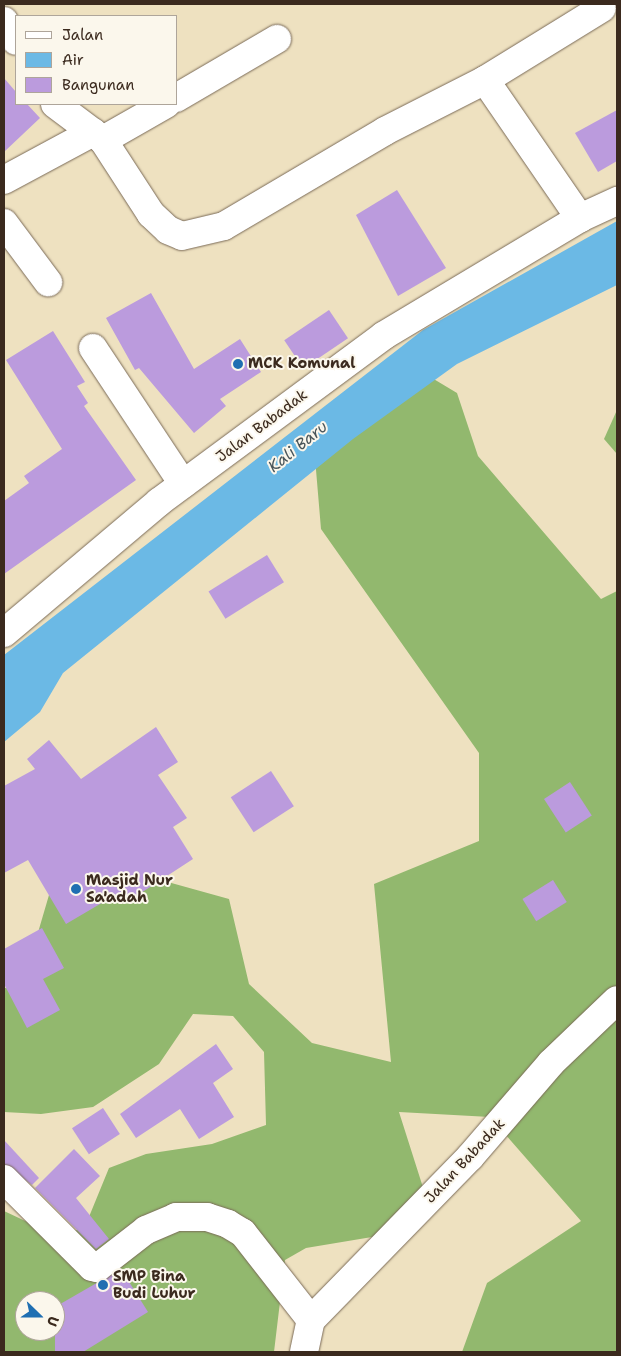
<!DOCTYPE html>
<style>
body{margin:0}
#map{position:relative;width:621px;height:1356px;overflow:hidden;background:#eee1c0;font-family:"Shantell Sans",sans-serif}
div>[style]{position:absolute}
[style*='--x']{left:calc(var(--x)*1px);top:calc(var(--y)*1px);width:calc(var(--w)*1px);rotate:calc(var(--a)*1deg)}
.forest>*{inset:0;background:#92b86e}
.water>*{inset:0;background:#6bb9e5}
.building>*{inset:0;background:#bb9bdd;transform-origin:0 0}
.roads{filter:drop-shadow(0 0 1px #7a6a57) drop-shadow(0 0 1px #7a6a57)}
.minor>*{height:28px;margin:-14px;padding:0 14px;transform-origin:14px;border-radius:14px;background:#fff}
.dots>*{width:14px;height:14px;translate:-50% -50%;box-sizing:border-box;border:2px solid #fbf7ec;border-radius:50%}
span{translate:-50% -50%;white-space:nowrap;text-align:center;line-height:1.15;-webkit-text-stroke:4px #fbf7ec;paint-order:stroke}
.poi-label{font-size:15px;color:#3b2a1e;font-weight:700}
.left{translate:0 -50%;text-align:left}
.street-label{font-size:15px;color:#3b2a1e}
.water-label{font-size:16px;color:#49555a;font-style:italic}
.frame{position:absolute;inset:0;border:5px solid #3b2a1e;pointer-events:none}
.legend{position:absolute;left:15px;top:15px;width:162px;height:90px;box-sizing:border-box;background:#fbf7ec;border:1px solid #aea59a;margin:0;padding:6px 9px;list-style:none;font-size:15px;color:#3b2a1e}
.legend li{display:flex;align-items:center;gap:10px;height:25px}
.legend b{width:25px;border:1px solid #aea59a}
.north{position:absolute;left:15px;top:1291px;width:50px;height:50px;box-sizing:border-box;background:#fbf7ec;border:1px solid #aea59a;border-radius:50%;rotate:112deg;font-size:14px;font-weight:700;line-height:20px;text-align:center;color:#3b2a1e}
.north::after{content:'';display:block;margin:auto;width:18px;height:22px;background:#1f6fb2;clip-path:polygon(50% 0,100% 100%,50% 72%,0 100%)}
</style>
<div id="map">
<div class="forest">
<i style="clip-path:polygon(evenodd,417px 369px,457px 393px,478px 456px,601px 599px,617px 591px,617px 1352px,462px 1352px,487px 1283px,581px 1221px,490px 1117px,399px 1112px,427px 1200px,396px 1233px,306px 1248px,285px 1260px,274px 1352px,4px 1352px,4px 1211px,53px 1234px,84px 1229px,109px 1168px,146px 1154px,212px 1144px,266px 1125px,264px 1052px,233px 1016px,193px 1014px,159px 1064px,93px 1107px,41px 1114px,4px 1112px,4px 988px,22px 987px,49px 895px,139px 874px,229px 899px,249px 984px,312px 1043px,391px 1062px,374px 884px,479px 841px,479px 753px,321px 529px,315px 458px,417px 369px,25px 1301px,55px 1301px,55px 1331px,25px 1331px,25px 1301px)"></i>
<i style="clip-path:polygon(617px 410px,617px 454px,604px 439px)"></i>
</div>
<div class="water">
<i style="clip-path:polygon(617px 221px,617px 285px,457px 364px,353px 439px,63px 673px,40px 712px,4px 742px,4px 655px,423px 330px)"></i>
</div>
<div class="building">
<i style="clip-path:polygon(4px 78px,16px 92px,16px 104px,27px 104px,40px 118px,4px 152px)"></i>
<i style="clip-path:polygon(617px 110px,617px 161px,598px 172px,575px 133px)"></i>
<i style="clip-path:polygon(397px 190px,446px 268px,398px 296px,356px 215px)"></i>
<i style="clip-path:polygon(151px 293px,194px 369px,240px 339px,261px 372px,220px 399px,226px 406px,194px 433px,139px 368px,135px 370px,106px 318px)"></i>
<i style="left:329px;top:310px;width:34px;height:54px;rotate:56deg"></i>
<i style="clip-path:polygon(53px 331px,85px 382px,77px 386px,88px 403px,84px 406px,136px 480px,4px 574px,4px 501px,29px 483px,24px 476px,62px 449px,6px 360px)"></i>
<i style="left:267px;top:555px;width:32px;height:69px;rotate:58deg"></i>
<i style="clip-path:polygon(156px 727px,178px 762px,158px 775px,187px 818px,173px 827px,193px 859px,124px 904px,117px 894px,66px 924px,28px 860px,4px 873px,4px 786px,35px 769px,27px 759px,49px 740px,81px 779px)"></i>
<i style="left:271px;top:771px;width:42px;height:48px;rotate:57deg"></i>
<i style="left:570px;top:782px;width:40px;height:31px;rotate:57deg"></i>
<i style="left:553px;top:880px;width:26px;height:36px;rotate:58deg"></i>
<i style="clip-path:polygon(42px 928px,64px 968px,43px 979px,60px 1010px,27px 1028px,4px 984px,4px 949px)"></i>
<i style="clip-path:polygon(216px 1044px,233px 1069px,213px 1083px,234px 1117px,199px 1139px,180px 1109px,136px 1138px,120px 1114px)"></i>
<i style="left:103px;top:1108px;width:31px;height:37px;rotate:57deg"></i>
<i style="clip-path:polygon(4px 1140px,39px 1178px,32px 1185px,4px 1164px)"></i>
<i style="clip-path:polygon(74px 1149px,100px 1176px,76px 1198px,109px 1239px,96px 1249px,35px 1188px)"></i>
<i style="clip-path:polygon(121px 1269px,148px 1312px,83px 1352px,55px 1352px,55px 1307px)"></i>
</div>
<div class="roads">
<div class="minor">
<i style="--x:4;--y:21;--w:23;--a:59"></i>
<i style="--x:485;--y:80;--w:137;--a:-31.6"></i>
<i style="--x:176;--y:98;--w:117;--a:-30.3"></i>
<i style="--x:55;--y:104;--w:60;--a:36.9"></i>
<i style="--x:103;--y:140;--w:88;--a:57"></i>
<i style="--x:151;--y:214;--w:23;--a:43"></i>
<i style="--x:168;--y:230;--w:15;--a:23"></i>
<i style="--x:182;--y:236;--w:43;--a:-13.4"></i>
<i style="--x:224;--y:226;--w:187;--a:-30.5"></i>
<i style="--x:385;--y:131;--w:112;--a:-27"></i>
<i style="--x:485;--y:80;--w:168;--a:55.5"></i>
<i style="--x:103;--y:140;--w:73;--a:-29.7"></i>
<i style="--x:4;--y:180;--w:101;--a:-28.3"></i>
<i style="--x:4;--y:223;--w:74;--a:53.3"></i>
<i style="--x:93;--y:348;--w:163;--a:56.5"></i>
<i style="--x:4;--y:633;--w:203;--a:-40.2"></i>
<i style="--x:159;--y:502;--w:279;--a:-36.5"></i>
<i style="--x:383;--y:336;--w:230;--a:-30.9"></i>
<i style="--x:580;--y:218;--w:41;--a:-24.7"></i>
<i style="--x:4;--y:1179;--w:124;--a:45"></i>
<i style="--x:92;--y:1267;--w:5;--a:11"></i>
<i style="--x:97;--y:1268;--w:62;--a:-37.8"></i>
<i style="--x:146;--y:1230;--w:33;--a:-23"></i>
<i style="--x:176;--y:1217;--w:31;--a:0"></i>
<i style="--x:207;--y:1217;--w:22;--a:18"></i>
<i style="--x:228;--y:1224;--w:17;--a:31"></i>
<i style="--x:243;--y:1233;--w:110;--a:52"></i>
<i style="--x:304;--y:1352;--w:33;--a:-78"></i>
<i style="--x:311;--y:1320;--w:228;--a:-45.7"></i>
<i style="--x:470;--y:1157;--w:124;--a:-49.2"></i>
<i style="--x:551;--y:1063;--w:91;--a:-43.7"></i>
</div>
</div>
<div class="dots">
<i style="left:238px;top:364px;background:#1f6fb2"></i>
<i style="left:76px;top:889px;background:#1f6fb2"></i>
<i style="left:103px;top:1285px;background:#1f6fb2"></i>
</div>
<div class="poi-label">
<span class="left" style="left:248px;top:364px">MCK Komunal</span>
<span class="left" style="left:86px;top:889px">Masjid Nur<br>Sa'adah</span>
<span class="left" style="left:113px;top:1285px">SMP Bina<br>Budi Luhur</span>
</div>
<div class="street-label">
<span style="left:262px;top:426px;rotate:-37deg">Jalan Babadak</span>
<span style="left:465px;top:1161px;rotate:-47deg">Jalan Babadak</span>
</div>
<div class="water-label">
<span style="left:298px;top:447px;rotate:-39deg">Kali Baru</span>
</div>
<div class="frame"></div>
<ul class="legend">
<li><b style="height:6px;background:#fff"></b>Jalan</li>
<li><b style="height:14px;background:#6bb9e5"></b>Air</li>
<li><b style="height:14px;background:#bb9bdd"></b>Bangunan</li>
</ul>
<div class="north">U</div>
</div>
